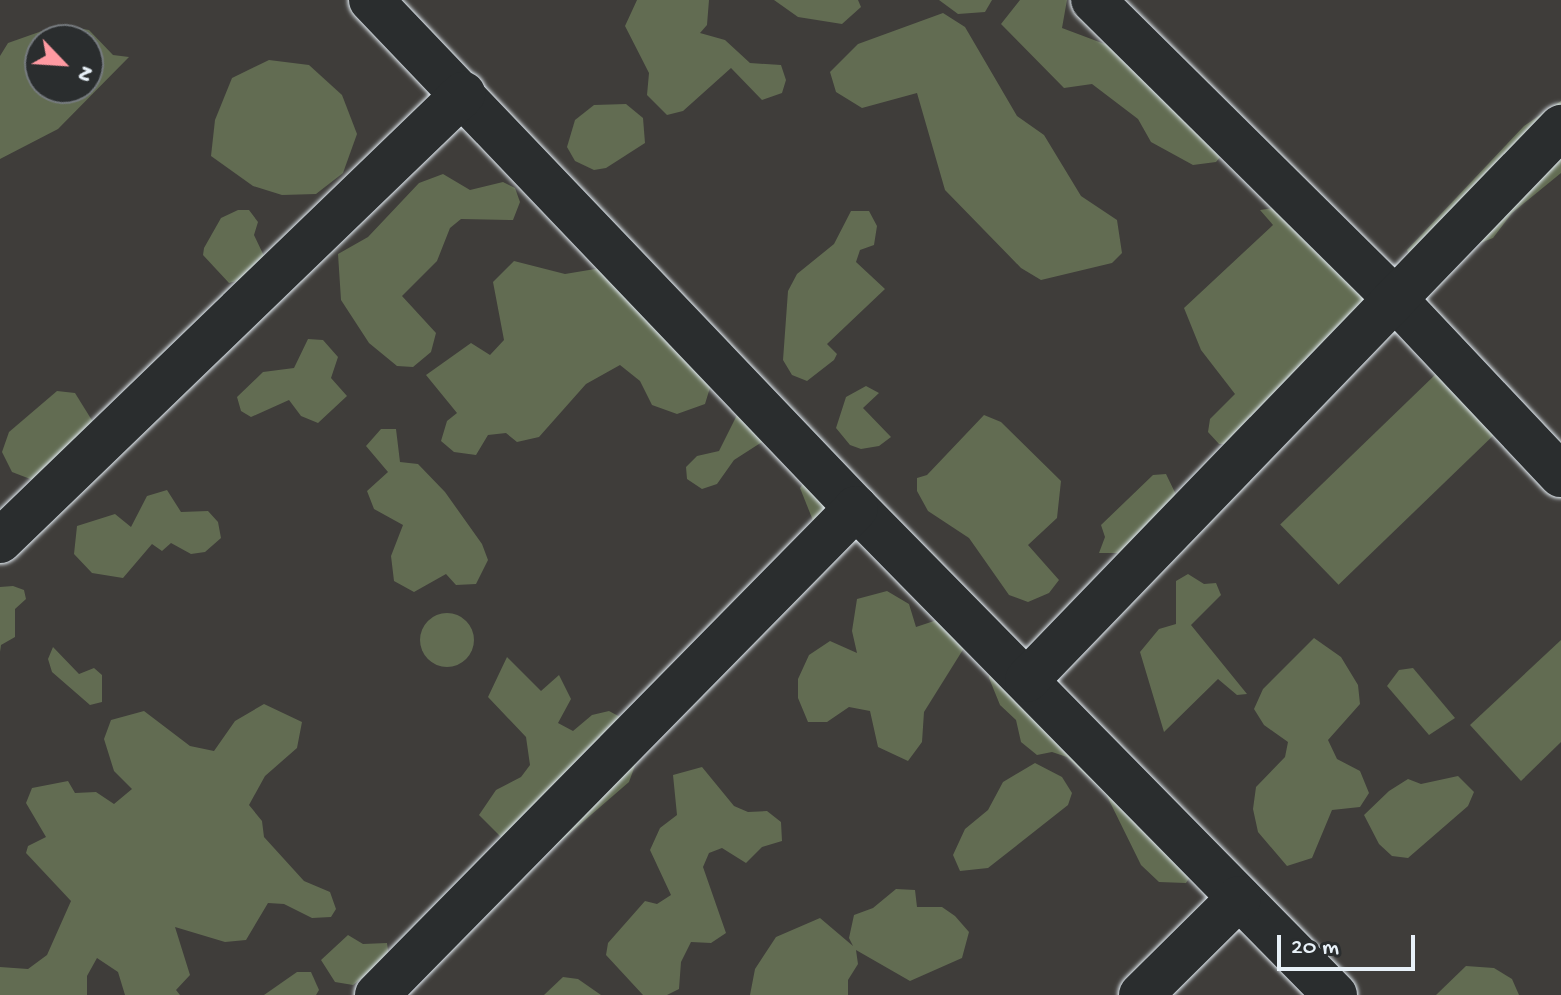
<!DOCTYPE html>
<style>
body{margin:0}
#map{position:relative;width:1561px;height:995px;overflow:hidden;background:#3f3d3a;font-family:"Gochi Hand",sans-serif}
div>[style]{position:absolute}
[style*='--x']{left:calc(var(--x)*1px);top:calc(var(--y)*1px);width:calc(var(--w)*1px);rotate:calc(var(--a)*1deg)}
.green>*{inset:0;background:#626c52;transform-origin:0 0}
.round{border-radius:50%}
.roads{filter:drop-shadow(0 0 2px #e8f1f8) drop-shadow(0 0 2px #e8f1f8)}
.street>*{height:44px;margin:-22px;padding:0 22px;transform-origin:22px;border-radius:22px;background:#2a2d2e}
span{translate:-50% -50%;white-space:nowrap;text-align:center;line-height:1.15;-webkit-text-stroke:7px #2a2d2e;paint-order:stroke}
.north{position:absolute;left:24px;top:24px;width:80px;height:80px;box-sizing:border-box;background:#2a2d2e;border:2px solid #767b7f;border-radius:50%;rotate:115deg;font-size:22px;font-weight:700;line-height:32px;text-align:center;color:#e8f1f8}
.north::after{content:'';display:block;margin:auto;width:28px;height:36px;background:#ff9aa2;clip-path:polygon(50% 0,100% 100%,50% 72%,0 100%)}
.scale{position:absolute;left:1277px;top:935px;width:138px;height:36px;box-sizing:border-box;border:4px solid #e8f1f8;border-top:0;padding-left:10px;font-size:24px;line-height:28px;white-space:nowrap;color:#e8f1f8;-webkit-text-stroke:6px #2a2d2e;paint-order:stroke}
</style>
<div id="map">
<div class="green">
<i style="clip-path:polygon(637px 0,709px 0,707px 25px,700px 33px,725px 40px,750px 63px,781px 65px,786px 80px,782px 93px,762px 100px,731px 68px,683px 111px,667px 115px,647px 95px,649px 73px,625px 26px)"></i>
<i style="clip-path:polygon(774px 0,858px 0,861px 7px,842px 24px,798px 17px)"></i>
<i style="clip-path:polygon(939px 0,992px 0,985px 12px,958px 14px)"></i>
<i style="clip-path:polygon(1020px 0,1067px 0,1062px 28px,1110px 46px,1230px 145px,1216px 162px,1193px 165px,1151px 142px,1138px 119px,1092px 84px,1064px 88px,1001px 24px)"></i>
<i style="clip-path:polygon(943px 13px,965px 27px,1017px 116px,1044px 135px,1081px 196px,1117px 220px,1122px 253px,1112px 263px,1041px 280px,1021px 268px,945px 190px,917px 93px,862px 108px,836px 92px,830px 72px,858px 44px)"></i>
<i style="clip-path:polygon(evenodd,59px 25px,89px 30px,113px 55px,129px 57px,58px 129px,0 159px,0 56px,8px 43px,59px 25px,88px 40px,88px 88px,40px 88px,40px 40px,88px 40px)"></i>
<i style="clip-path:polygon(269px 60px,309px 65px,342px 95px,357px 134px,343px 173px,316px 194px,282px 195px,253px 186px,211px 156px,215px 120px,232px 78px)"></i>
<i style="clip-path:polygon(1561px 101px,1561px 173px,1512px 213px,1493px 238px,1416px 268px,1407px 250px,1524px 126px)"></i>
<i style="clip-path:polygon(626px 104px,643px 118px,645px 143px,606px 168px,594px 170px,575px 161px,567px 147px,575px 120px,594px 105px)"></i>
<i style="clip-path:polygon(443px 174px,470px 190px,503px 182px,515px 188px,520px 202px,513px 220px,461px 219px,450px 228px,437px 261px,402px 296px,436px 333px,431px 352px,413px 367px,397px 366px,369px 343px,341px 300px,338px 254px,368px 237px,419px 183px)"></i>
<i style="clip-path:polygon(1274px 208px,1376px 300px,1233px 444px,1219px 444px,1208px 432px,1210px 419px,1235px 394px,1201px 350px,1184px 308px,1273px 225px,1260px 210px)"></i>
<i style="clip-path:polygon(238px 210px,249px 210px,258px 222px,254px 235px,264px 256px,244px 279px,229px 283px,203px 255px,204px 248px,221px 218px)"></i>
<i style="clip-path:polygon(851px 211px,869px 211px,877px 226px,874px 245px,860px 250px,856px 262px,885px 289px,827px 344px,837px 354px,834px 360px,807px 381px,792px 375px,783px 360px,788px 291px,797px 274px,834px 244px)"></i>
<i style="clip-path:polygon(514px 261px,565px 274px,625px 264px,713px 378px,705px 404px,677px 414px,652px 405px,640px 381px,620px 365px,586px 384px,539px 437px,517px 442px,506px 433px,488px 435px,476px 455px,454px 452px,441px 441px,447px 421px,457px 413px,426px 375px,471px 343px,490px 355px,504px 340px,493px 282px)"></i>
<i style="clip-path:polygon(308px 339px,323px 340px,338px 357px,331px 378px,347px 396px,318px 423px,301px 416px,289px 400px,251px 417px,241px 411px,237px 397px,263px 372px,294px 368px)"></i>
<i style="left:1437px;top:373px;width:84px;height:218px;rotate:46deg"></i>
<i style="clip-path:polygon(866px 386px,879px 393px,863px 408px,891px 437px,879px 446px,861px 449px,850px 445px,836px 428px,846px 397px)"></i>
<i style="clip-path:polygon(57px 391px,75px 393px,93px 422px,38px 482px,12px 472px,2px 452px,9px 432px)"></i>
<i style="clip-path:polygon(739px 411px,756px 417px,762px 442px,734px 460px,717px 484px,702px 489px,687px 479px,686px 467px,697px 456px,719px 451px)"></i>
<i style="clip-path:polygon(984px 415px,1001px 422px,1061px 481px,1057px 518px,1028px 545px,1059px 580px,1049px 593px,1028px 602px,1009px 595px,969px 538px,928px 511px,917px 491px,917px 478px,927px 475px)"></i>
<i style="clip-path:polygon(381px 429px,396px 429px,400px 462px,418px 464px,445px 492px,482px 544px,488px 560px,476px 584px,456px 585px,446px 574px,414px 592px,394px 581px,391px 556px,403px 525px,374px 509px,367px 491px,388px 472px,366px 446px)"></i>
<i style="clip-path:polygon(811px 473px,851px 477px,814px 523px,800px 488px)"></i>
<i style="clip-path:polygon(1166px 474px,1182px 507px,1126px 553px,1099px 553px,1105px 537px,1101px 525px,1153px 475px)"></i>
<i style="clip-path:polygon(167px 490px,181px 512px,208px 511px,218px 522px,221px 538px,205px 552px,191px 554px,171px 543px,162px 551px,152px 544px,123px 578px,92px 573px,74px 554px,77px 526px,115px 514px,131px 527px,147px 496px)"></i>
<i style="clip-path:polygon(1188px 574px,1204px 584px,1216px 583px,1221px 595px,1191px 625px,1247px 694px,1237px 695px,1218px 679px,1164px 732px,1140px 652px,1159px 629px,1176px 624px,1176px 581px)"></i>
<i style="clip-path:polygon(13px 586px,24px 590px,26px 599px,15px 609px,15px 637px,1px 645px,0 652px,0 587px)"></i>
<i style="clip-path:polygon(887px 591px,909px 604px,916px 627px,937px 620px,969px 640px,924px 712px,922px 742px,908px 761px,878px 747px,870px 711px,849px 707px,827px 722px,808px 722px,798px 698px,798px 679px,809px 655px,830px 641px,857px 653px,852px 631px,857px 599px)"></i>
<i class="round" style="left:420px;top:613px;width:54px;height:54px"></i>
<i style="clip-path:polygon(1314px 638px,1341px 657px,1358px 685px,1360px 704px,1328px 740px,1337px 759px,1360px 771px,1369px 793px,1360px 807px,1332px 810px,1312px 858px,1287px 866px,1258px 832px,1253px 809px,1256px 787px,1285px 757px,1288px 742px,1264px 725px,1254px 709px,1263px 689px)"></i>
<i style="clip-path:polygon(1561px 640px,1561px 742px,1521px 781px,1470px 725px)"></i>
<i style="clip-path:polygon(53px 647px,79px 674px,94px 668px,102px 675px,102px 702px,90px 705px,52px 672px,48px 659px)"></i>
<i style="clip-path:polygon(1031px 651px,1202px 859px,1186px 883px,1159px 882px,1141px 865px,1106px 794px,1067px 757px,1052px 752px,1037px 755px,1021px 742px,1016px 720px,1000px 705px,989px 678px,992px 662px)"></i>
<i style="clip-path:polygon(507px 657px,541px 691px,559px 675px,571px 699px,558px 723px,573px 731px,592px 715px,609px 711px,624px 719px,637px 760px,629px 782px,555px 846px,527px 863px,479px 815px,496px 790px,521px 777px,530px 765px,526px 737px,488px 697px)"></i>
<i style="clip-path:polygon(1413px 668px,1455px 718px,1429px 735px,1387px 686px,1399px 670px)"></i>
<i style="clip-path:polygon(264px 704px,302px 722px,297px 748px,265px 776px,249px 805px,262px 821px,264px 837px,304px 881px,330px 892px,336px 909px,331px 917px,312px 918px,284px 904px,268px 903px,246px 940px,225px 942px,175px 927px,190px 975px,176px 990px,180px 995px,125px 995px,118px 972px,97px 958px,87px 976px,87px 995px,0 995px,0 967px,28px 969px,47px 955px,71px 901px,26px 853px,28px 846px,46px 837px,26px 803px,32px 788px,68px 781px,75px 793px,96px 792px,114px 804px,132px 789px,114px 771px,104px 739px,111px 720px,144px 711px,190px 746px,214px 751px,235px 721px)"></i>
<i style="clip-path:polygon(1035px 763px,1062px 777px,1072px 793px,1068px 805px,988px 868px,960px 871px,953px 855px,965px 829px,988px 810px,1003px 782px)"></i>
<i style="clip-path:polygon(702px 767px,734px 806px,748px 812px,767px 811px,781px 822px,782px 841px,762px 847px,746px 863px,722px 848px,709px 853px,703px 867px,726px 933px,711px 943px,691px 942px,681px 962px,679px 989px,667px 995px,643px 995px,606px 955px,608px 943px,645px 901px,657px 904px,671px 895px,650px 850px,660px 828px,677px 815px,673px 775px)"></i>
<i style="clip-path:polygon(1458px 776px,1474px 792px,1468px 806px,1408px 858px,1392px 856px,1379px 844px,1364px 815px,1389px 791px,1408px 779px,1421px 784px)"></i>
<i style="clip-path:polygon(896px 889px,915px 890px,917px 907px,942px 907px,955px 916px,969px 932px,962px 958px,910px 981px,856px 950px,858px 964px,848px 980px,848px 995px,750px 995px,755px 969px,776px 937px,820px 918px,853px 946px,849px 938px,854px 915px,873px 908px)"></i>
<i style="clip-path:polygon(348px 935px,363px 944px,387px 943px,389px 957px,353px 985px,335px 982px,321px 960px)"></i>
<i style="clip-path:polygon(1466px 966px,1494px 968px,1512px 979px,1519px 995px,1436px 995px)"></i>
<i style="clip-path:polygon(297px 972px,311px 972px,319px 990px,316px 995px,264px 995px)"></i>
<i style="clip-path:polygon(563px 977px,578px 979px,601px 995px,544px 995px)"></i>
</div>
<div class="roads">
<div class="street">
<i style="--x:371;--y:0;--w:702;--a:46.33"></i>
<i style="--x:856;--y:508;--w:683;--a:45.47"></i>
<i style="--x:1093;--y:0;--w:425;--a:44.7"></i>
<i style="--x:1395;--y:299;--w:242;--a:46.7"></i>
<i style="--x:0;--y:541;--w:644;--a:-43.99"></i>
<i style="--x:1027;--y:680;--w:769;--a:-46"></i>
<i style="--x:377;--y:995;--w:683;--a:-45.47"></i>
<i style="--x:1141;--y:995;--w:138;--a:-44.7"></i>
</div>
</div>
<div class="north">N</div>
<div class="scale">20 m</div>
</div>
